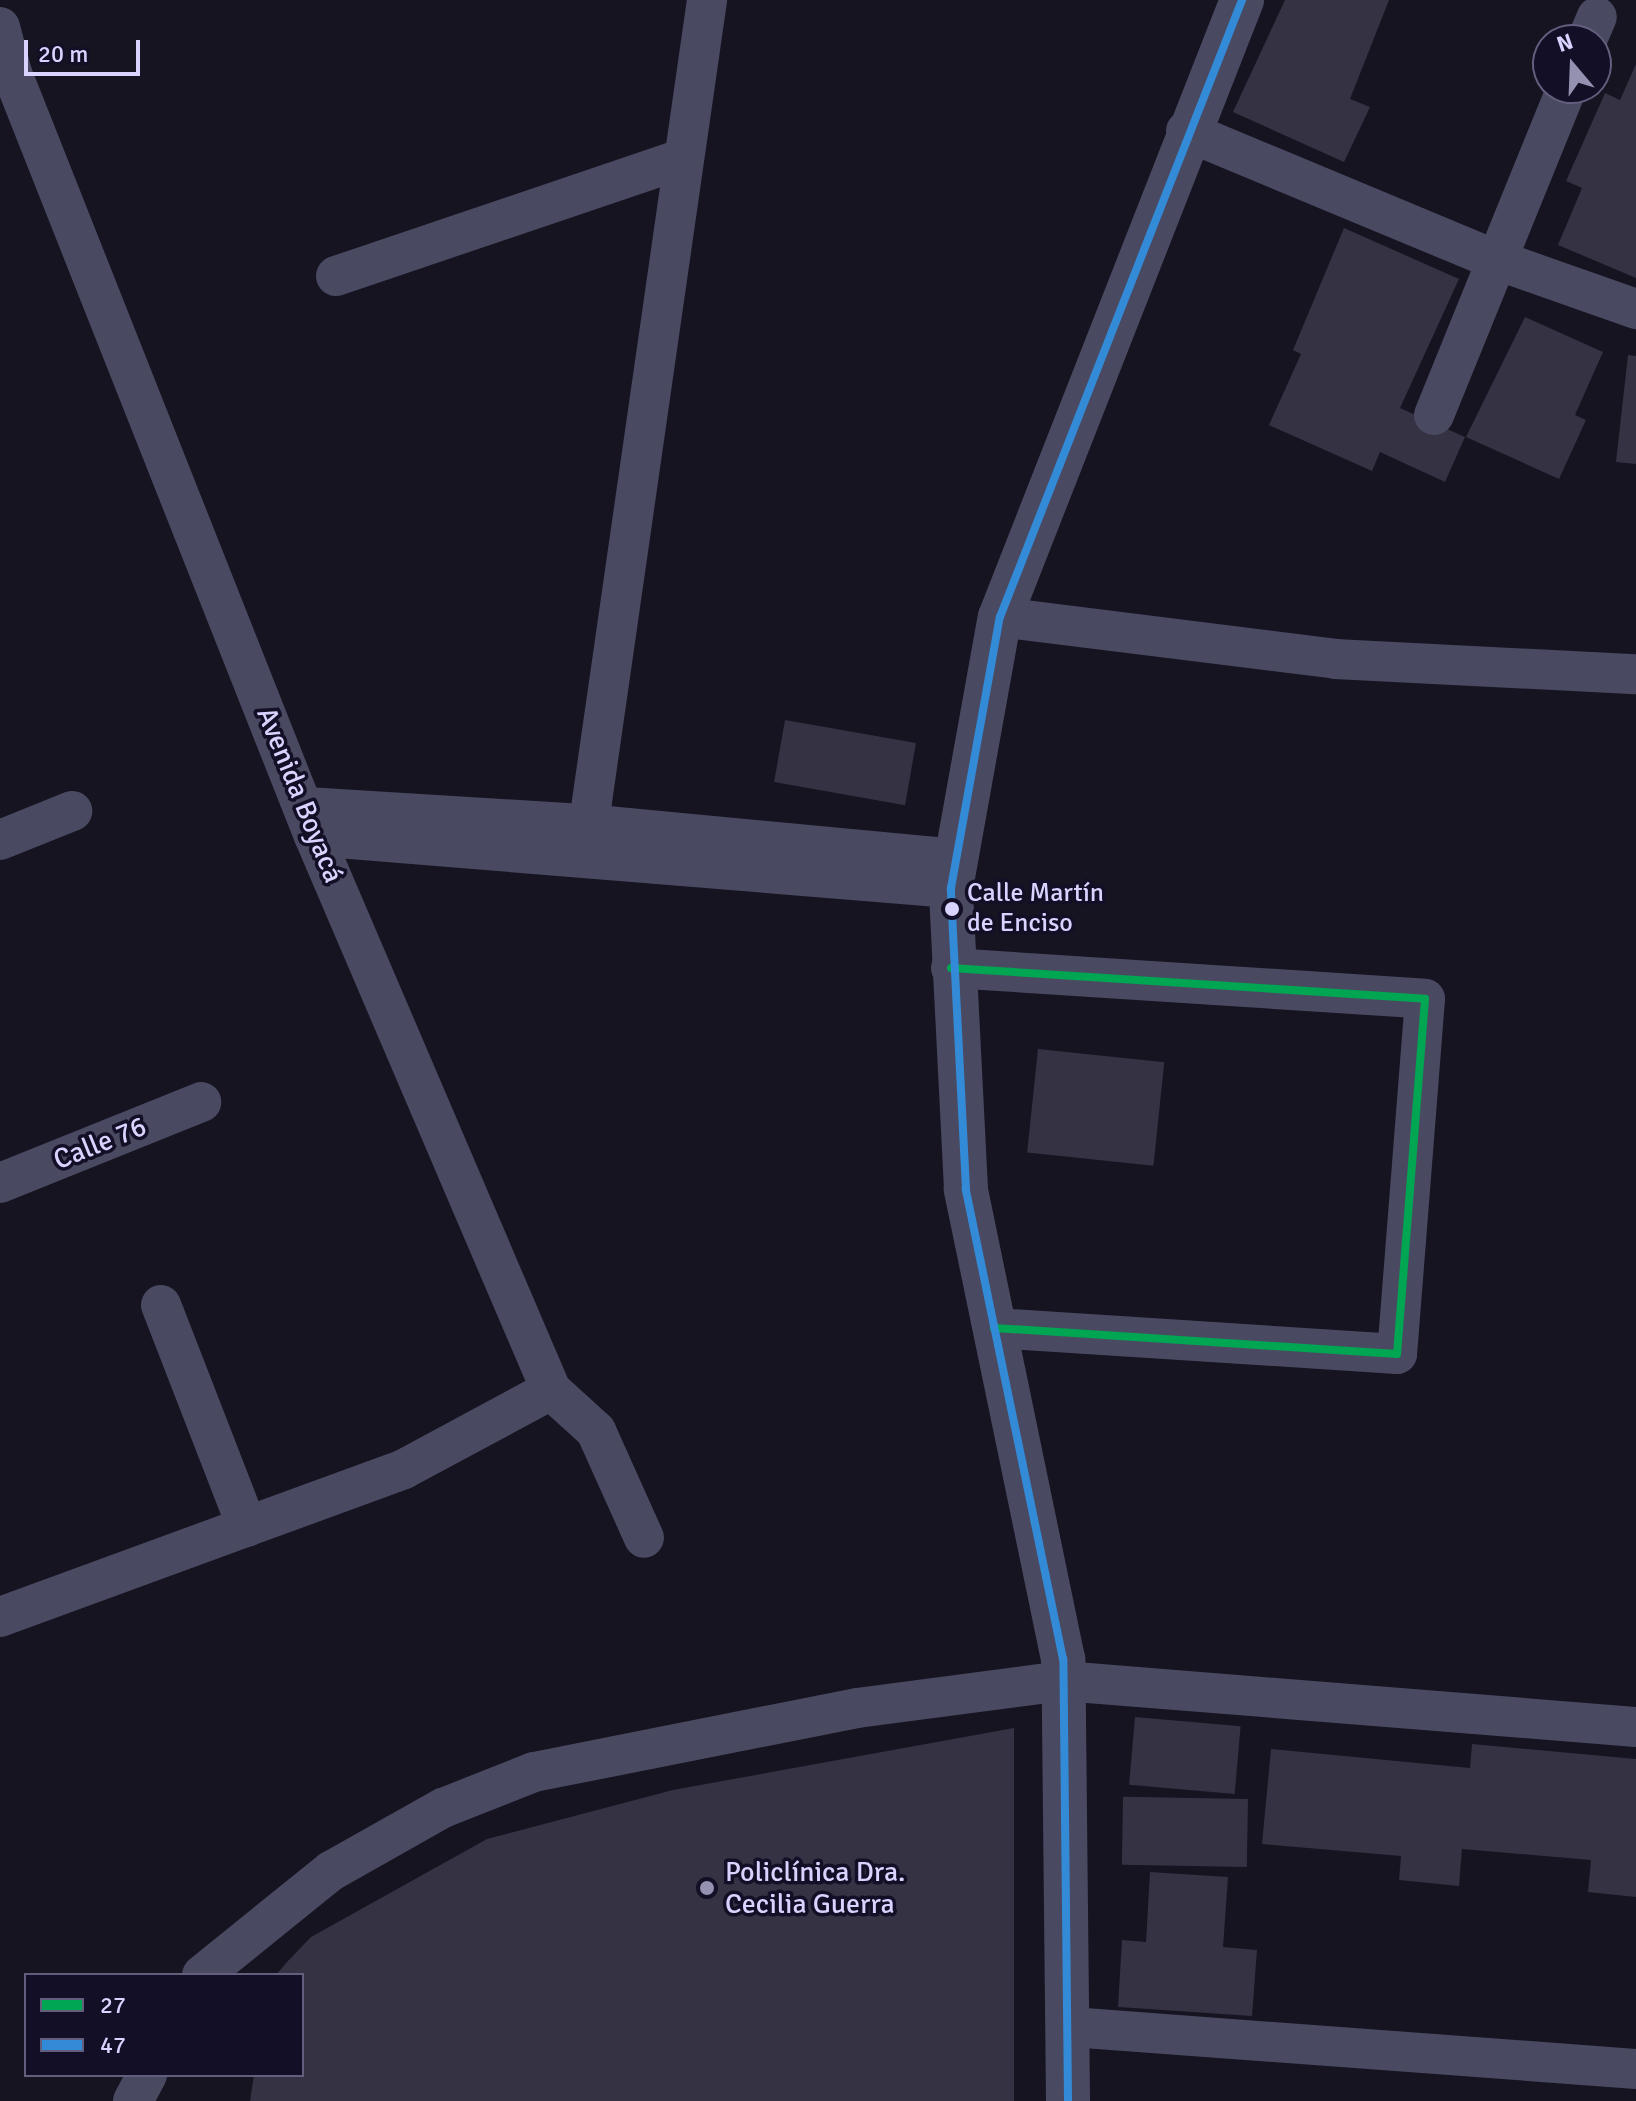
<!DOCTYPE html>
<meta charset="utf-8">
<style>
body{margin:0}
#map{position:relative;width:1636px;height:2101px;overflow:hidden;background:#161421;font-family:Signika,sans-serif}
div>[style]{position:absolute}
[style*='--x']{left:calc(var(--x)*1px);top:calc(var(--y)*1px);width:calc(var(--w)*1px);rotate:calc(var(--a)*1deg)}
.building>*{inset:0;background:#343243;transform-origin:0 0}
.minor>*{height:40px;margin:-20px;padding:0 20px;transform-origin:20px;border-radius:20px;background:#4a4962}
.tertiary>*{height:44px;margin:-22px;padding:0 22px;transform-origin:22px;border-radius:22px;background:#4a4962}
.bus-1>*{height:8px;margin:-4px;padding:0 4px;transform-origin:4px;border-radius:4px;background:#00a651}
.bus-2>*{height:8px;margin:-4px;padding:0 4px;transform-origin:4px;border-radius:4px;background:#338bd7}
.dots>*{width:22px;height:22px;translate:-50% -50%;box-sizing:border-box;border:4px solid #130f26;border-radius:50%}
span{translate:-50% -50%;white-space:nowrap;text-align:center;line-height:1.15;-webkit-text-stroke:7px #130f26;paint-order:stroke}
.bus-label{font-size:26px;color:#d9d4ff}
.left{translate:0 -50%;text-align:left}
.street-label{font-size:28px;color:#d9d4ff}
.poi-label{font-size:28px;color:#d9d4ff}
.legend{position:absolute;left:24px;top:1973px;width:280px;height:104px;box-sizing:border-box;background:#130f26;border:2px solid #625e7d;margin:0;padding:10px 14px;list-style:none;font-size:24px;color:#d9d4ff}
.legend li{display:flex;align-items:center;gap:16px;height:40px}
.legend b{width:40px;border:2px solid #625e7d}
.north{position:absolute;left:1532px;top:24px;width:80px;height:80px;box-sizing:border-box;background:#130f26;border:2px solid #625e7d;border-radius:50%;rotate:341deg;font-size:22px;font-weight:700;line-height:32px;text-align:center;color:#d9d4ff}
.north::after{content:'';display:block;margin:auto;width:28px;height:36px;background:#9591b1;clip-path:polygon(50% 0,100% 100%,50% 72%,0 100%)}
.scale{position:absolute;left:24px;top:40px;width:116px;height:36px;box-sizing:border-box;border:4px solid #d9d4ff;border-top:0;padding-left:10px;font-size:24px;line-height:28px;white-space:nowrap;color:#d9d4ff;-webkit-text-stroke:6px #130f26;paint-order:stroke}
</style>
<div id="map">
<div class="building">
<i style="clip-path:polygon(1285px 0,1389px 0,1350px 99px,1370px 107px,1344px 162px,1233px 112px)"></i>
<i style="clip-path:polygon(1636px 64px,1636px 278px,1558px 245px,1582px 188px,1566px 181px,1605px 93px,1620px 100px)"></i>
<i style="clip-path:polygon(1344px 228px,1459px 279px,1400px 408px,1465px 437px,1445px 482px,1380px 452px,1372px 471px,1269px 425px,1301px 354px,1293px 350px)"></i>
<i style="clip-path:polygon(1525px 317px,1603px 352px,1575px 415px,1586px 420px,1559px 479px,1466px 437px)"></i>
<i style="clip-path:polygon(1628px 355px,1636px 356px,1636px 464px,1616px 462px)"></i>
<i style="left:785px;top:720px;width:133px;height:63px;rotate:10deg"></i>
<i style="left:1038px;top:1049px;width:127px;height:104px;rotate:6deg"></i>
<i style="left:1135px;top:1717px;width:106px;height:68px;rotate:5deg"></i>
<i style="clip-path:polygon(1014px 1728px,1014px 2101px,250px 2101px,254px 2075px,302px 2075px,302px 1975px,276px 1975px,287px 1962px,311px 1937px,487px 1839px,673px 1790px)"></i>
<i style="clip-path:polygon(1472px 1744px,1636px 1759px,1636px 1897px,1588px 1892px,1591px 1860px,1462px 1849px,1459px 1886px,1399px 1880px,1401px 1856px,1262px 1844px,1271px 1749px,1470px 1768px)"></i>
<i style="left:1248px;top:1799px;width:68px;height:125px;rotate:91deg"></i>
<i style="clip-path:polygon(1150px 1872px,1228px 1877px,1223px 1947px,1257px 1950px,1252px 2016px,1118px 2007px,1122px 1940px,1146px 1942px)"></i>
</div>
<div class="minor">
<i style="--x:0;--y:27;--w:48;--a:75.4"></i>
<i style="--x:12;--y:73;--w:821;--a:68.41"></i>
<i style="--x:314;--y:836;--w:603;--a:66.84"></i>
<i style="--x:551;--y:1390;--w:61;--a:42.3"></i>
<i style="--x:596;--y:1431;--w:117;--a:65.8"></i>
<i style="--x:1587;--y:40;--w:25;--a:-67"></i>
<i style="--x:1186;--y:131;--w:334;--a:22.6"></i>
<i style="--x:1494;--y:259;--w:151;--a:19.4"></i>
<i style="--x:336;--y:276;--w:364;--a:-18.7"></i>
<i style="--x:1434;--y:415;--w:353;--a:-67.9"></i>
<i style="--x:1000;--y:617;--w:338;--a:7.1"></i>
<i style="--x:1335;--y:659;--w:301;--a:2.9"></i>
<i style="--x:306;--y:807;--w:281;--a:3.5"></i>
<i style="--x:586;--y:824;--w:372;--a:5.4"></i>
<i style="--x:314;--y:836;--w:639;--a:4.67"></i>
<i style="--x:0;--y:840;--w:78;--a:-21.9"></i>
<i style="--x:584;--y:857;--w:866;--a:-81.83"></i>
<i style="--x:951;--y:968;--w:475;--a:3.7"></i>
<i style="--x:1425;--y:999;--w:356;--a:94.5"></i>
<i style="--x:1397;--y:1354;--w:404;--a:-176.3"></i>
<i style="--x:0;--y:1183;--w:217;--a:-21.9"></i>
<i style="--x:161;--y:1305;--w:238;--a:68.8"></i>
<i style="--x:0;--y:1617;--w:430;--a:-20.1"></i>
<i style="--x:404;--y:1469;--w:167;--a:-28.3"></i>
<i style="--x:202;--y:1975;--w:166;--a:-38.9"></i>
<i style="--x:331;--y:1871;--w:129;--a:-29.4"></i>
<i style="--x:443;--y:1808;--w:98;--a:-21.6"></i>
<i style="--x:534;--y:1772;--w:329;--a:-11.2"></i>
<i style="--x:857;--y:1708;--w:208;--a:-7.5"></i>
<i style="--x:1063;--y:1681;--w:575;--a:4.59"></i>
<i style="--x:1071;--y:2027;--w:567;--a:4.25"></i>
<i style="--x:133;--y:2101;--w:30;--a:-62"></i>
</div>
<div class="tertiary">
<i style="--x:1068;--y:2101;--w:442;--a:-90.6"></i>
<i style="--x:1063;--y:1659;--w:480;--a:-101.7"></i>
<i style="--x:966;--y:1189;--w:301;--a:-92.9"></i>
<i style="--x:951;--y:888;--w:275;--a:-79.8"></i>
<i style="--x:1000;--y:617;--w:663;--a:-68.58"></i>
</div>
<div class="bus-1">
<i style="--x:951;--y:968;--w:475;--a:3.7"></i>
<i style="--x:1425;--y:999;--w:356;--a:94.5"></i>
<i style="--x:1397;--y:1354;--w:404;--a:-176.3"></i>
</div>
<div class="bus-2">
<i style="--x:1068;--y:2101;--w:442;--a:-90.6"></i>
<i style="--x:1063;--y:1659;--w:480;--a:-101.7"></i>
<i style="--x:966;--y:1189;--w:301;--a:-92.9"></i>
<i style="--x:951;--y:888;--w:275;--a:-79.8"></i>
<i style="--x:1000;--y:617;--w:663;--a:-68.58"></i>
</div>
<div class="dots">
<i style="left:952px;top:909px;background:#d9d4ff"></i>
<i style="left:707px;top:1888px;background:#9591b1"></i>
</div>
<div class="bus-label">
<span class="left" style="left:967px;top:909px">Calle Martín<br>de Enciso</span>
</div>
<div class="street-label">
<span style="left:300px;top:795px;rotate:68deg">Avenida Boyacá</span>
<span style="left:100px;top:1143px;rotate:-22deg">Calle 76</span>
</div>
<div class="poi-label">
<span class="left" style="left:725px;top:1888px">Policlínica Dra.<br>Cecilia Guerra</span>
</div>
<ul class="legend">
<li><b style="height:10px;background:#00a651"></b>27</li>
<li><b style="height:10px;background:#338bd7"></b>47</li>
</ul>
<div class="north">N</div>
<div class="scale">20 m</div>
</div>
